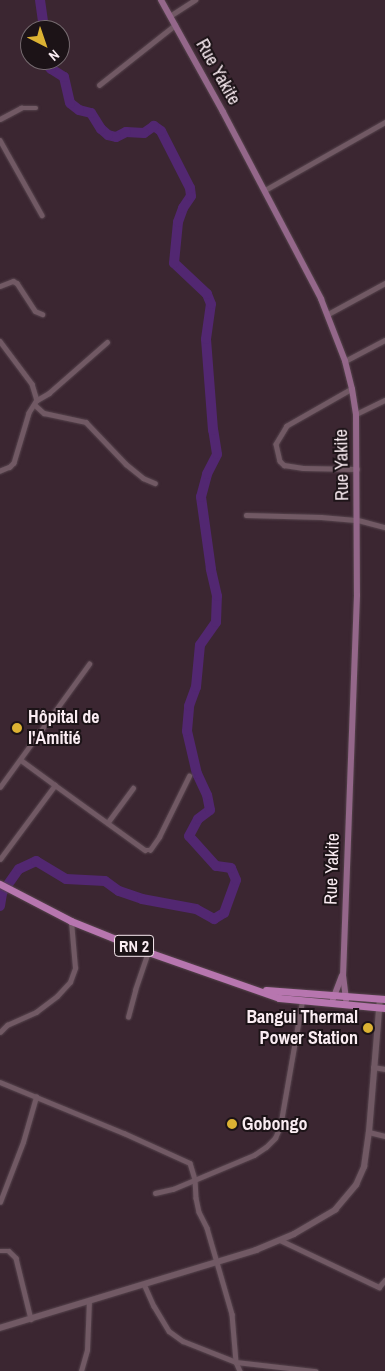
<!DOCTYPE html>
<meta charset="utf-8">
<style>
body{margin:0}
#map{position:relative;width:385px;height:1371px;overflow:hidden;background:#3b2631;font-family:"Archivo Narrow",sans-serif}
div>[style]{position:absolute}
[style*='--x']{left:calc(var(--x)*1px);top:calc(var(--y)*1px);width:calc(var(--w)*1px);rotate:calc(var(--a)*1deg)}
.river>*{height:10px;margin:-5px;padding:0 5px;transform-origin:5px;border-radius:5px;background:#522771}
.roads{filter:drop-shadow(0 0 1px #56444d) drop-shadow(0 0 1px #56444d)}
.minor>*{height:4.5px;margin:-2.25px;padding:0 2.25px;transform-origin:2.25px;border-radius:2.25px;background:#715964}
.tertiary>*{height:5.5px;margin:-2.75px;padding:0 2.75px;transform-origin:2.75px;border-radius:2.75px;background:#715964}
.secondary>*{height:6px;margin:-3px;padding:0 3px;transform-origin:3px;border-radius:3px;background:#94678a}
.primary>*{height:7px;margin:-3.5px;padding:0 3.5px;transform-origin:3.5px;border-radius:3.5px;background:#b776af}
.dots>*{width:14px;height:14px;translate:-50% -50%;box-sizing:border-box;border:2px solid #1c1317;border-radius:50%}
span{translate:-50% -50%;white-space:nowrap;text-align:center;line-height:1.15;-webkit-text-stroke:4px #1c1317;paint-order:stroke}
.shield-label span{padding:1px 4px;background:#1c1317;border:1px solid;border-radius:4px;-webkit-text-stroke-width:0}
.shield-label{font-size:16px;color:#faecf2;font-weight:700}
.street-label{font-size:18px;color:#faecf2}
.poi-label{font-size:18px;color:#faecf2;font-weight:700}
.left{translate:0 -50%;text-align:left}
.right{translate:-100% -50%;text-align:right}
.north{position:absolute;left:20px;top:20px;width:50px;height:50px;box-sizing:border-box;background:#1c1317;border:1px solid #756a6f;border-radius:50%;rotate:139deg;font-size:14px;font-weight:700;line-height:20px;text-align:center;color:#faecf2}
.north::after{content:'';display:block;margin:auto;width:18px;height:22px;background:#dcb233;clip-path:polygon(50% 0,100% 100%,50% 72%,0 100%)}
</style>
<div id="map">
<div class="river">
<i style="--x:40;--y:0;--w:30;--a:82"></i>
<i style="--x:0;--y:906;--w:13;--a:-81"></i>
<i style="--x:2;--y:893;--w:29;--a:-55"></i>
<i style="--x:19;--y:869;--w:19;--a:-25"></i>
<i style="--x:36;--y:861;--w:35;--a:31"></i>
<i style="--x:66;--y:879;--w:39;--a:3"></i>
<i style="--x:105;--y:881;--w:17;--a:36"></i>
<i style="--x:119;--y:891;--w:24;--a:19"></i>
<i style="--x:142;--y:899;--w:55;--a:10.5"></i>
<i style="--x:196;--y:909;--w:21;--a:29"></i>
<i style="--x:214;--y:919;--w:12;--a:-31"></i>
<i style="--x:224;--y:913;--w:35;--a:-70"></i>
<i style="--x:236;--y:880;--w:13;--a:-113"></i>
<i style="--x:231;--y:868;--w:15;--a:-172"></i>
<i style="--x:216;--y:866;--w:40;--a:-132"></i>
<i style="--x:189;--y:836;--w:19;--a:-62"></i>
<i style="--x:198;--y:819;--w:15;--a:-37"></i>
<i style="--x:210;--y:810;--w:15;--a:-101"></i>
<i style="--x:207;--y:795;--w:23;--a:-115"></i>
<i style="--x:197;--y:774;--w:44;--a:-103.1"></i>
<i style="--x:187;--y:731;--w:25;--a:-85"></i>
<i style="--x:189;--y:706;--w:20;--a:-70"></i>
<i style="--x:196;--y:687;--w:42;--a:-84.6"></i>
<i style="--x:200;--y:645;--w:28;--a:-55"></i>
<i style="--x:216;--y:622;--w:26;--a:-88"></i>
<i style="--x:217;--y:596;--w:28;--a:-103"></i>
<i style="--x:211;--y:569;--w:73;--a:-97.9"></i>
<i style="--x:201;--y:497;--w:24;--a:-75"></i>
<i style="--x:207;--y:474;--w:22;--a:-63"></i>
<i style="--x:217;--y:454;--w:24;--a:-99"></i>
<i style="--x:213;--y:430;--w:91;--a:-94.4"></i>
<i style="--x:206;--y:339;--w:35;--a:-82"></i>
<i style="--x:211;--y:304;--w:11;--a:-112"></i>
<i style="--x:207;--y:294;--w:45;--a:-136.8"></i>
<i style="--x:174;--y:263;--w:41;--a:-84.4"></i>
<i style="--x:178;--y:222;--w:15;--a:-70"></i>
<i style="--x:183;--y:208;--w:14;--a:-56"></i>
<i style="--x:191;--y:196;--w:8;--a:-97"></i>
<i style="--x:190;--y:188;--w:64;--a:-117"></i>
<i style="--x:161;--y:131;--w:9;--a:-144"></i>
<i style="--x:154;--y:126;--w:12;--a:145"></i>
<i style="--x:144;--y:133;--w:18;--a:-177"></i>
<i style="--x:126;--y:132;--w:11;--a:153"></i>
<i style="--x:116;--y:137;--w:8;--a:-166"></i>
<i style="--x:108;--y:135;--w:9;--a:-139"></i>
<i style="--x:101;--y:129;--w:19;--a:-122"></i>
<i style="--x:91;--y:113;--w:12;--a:-166"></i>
<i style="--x:79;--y:110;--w:11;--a:-142"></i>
<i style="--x:70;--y:103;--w:27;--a:-103"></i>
<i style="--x:64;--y:77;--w:15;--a:-148"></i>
<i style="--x:51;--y:69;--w:12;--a:-132"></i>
</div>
<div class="roads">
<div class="minor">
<i style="--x:170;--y:16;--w:30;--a:-33"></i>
<i style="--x:99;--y:85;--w:97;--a:-38.3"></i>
<i style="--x:0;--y:119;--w:24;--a:-28"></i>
<i style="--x:21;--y:108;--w:15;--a:0"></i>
<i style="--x:0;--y:140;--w:86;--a:60.8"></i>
<i style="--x:265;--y:190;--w:138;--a:-29.5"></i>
<i style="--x:0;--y:286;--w:14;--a:-21"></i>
<i style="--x:13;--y:281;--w:4;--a:27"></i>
<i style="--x:17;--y:283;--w:33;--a:57"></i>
<i style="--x:35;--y:311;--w:8;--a:23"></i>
<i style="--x:328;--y:314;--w:65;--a:-28.5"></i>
<i style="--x:0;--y:341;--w:54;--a:53.3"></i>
<i style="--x:32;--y:384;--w:17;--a:73"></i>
<i style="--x:37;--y:400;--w:15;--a:122"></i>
<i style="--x:29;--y:413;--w:52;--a:106.7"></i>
<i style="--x:14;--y:463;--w:6;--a:135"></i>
<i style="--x:10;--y:467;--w:11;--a:158"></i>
<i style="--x:345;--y:361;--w:45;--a:-27.7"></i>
<i style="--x:352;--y:389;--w:75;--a:150.4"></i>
<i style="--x:287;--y:426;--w:21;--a:121"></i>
<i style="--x:276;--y:444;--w:17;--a:77"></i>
<i style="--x:280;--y:461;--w:6;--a:45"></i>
<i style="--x:284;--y:465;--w:19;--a:9"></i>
<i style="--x:303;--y:468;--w:54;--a:1.1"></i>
<i style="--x:37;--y:400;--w:14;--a:-30"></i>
<i style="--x:49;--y:393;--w:77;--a:-41.3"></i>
<i style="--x:35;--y:405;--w:12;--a:42"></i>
<i style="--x:44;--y:413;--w:43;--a:12.1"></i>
<i style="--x:86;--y:422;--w:58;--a:46.4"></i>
<i style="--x:126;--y:464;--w:22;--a:39"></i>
<i style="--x:143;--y:478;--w:13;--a:23"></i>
<i style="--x:356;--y:414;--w:32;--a:-26"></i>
<i style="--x:246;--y:515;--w:75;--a:1.5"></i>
<i style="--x:321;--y:517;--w:37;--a:5"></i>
<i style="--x:358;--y:520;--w:28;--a:15"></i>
<i style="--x:21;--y:760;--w:42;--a:36.3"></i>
<i style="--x:0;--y:787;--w:152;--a:-54.1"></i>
<i style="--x:108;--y:822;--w:42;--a:-53.7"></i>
<i style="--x:0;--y:859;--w:92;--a:-53.4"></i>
<i style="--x:55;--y:785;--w:111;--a:35.8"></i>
<i style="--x:145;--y:850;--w:5;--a:0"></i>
<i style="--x:150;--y:850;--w:16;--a:-55"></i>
<i style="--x:159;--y:837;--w:68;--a:-63.8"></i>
<i style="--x:128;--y:1017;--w:28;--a:-75"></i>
<i style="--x:135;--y:990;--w:40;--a:-71.1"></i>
<i style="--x:0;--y:1032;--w:10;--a:-45"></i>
<i style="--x:7;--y:1025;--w:32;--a:-24"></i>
<i style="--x:36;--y:1012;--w:26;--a:-37"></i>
<i style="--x:57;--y:996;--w:19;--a:-47"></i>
<i style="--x:70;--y:982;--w:15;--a:-70"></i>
<i style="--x:75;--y:968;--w:47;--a:-94.9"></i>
<i style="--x:373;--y:1067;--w:12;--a:9"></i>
<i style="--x:0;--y:1082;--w:134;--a:22.4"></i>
<i style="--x:124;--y:1133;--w:72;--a:24.4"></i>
<i style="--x:190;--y:1163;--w:17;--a:73"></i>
<i style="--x:195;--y:1179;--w:19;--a:87"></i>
<i style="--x:196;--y:1198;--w:14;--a:78"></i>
<i style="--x:199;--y:1212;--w:18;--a:63"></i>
<i style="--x:207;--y:1228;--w:90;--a:73.8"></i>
<i style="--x:232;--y:1314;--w:48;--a:85.2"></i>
<i style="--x:236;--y:1362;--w:10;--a:66"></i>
<i style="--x:369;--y:1132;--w:16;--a:14"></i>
<i style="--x:155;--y:1193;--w:18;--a:-13"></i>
<i style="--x:173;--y:1189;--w:88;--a:-22.8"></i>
<i style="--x:254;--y:1155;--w:14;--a:-34"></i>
<i style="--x:266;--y:1147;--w:13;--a:-45"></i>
<i style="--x:275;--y:1138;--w:12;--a:-66"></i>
<i style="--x:280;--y:1127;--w:128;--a:-80.1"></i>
<i style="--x:0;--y:1202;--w:64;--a:-69"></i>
<i style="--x:23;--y:1142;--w:47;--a:-73.9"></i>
<i style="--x:280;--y:1240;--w:110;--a:25.4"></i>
<i style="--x:379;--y:1287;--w:9;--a:-49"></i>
<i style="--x:0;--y:1251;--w:9;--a:0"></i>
<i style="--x:9;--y:1251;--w:10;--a:45"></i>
<i style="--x:16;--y:1258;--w:63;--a:76.2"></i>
<i style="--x:144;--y:1284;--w:24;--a:66"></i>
<i style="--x:154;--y:1306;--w:29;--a:59"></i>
<i style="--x:169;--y:1331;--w:17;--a:36"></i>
<i style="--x:183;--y:1341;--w:57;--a:21.6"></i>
<i style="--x:236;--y:1362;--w:80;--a:6.5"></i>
<i style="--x:81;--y:1371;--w:22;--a:-74"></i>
<i style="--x:87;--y:1350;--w:49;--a:-87.7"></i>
</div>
<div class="tertiary">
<i style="--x:0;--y:1328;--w:268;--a:-16.9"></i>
<i style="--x:256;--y:1250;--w:41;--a:-22.8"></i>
<i style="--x:294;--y:1234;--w:48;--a:-30.3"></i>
<i style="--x:335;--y:1210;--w:33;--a:-50"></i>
<i style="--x:356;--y:1185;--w:20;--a:-66"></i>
<i style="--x:364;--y:1167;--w:35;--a:-82"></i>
<i style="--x:369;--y:1132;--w:133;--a:-85.3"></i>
</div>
<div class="secondary">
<i style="--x:161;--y:0;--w:128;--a:61"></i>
<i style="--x:223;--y:112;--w:211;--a:62.3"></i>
<i style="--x:321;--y:299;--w:66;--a:68.8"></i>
<i style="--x:345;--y:361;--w:29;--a:76"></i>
<i style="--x:352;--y:389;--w:25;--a:81"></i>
<i style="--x:356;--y:414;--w:181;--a:89.7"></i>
<i style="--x:357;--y:595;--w:380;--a:92.1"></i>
<i style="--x:343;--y:975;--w:25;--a:83"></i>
<i style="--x:333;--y:999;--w:25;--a:-69"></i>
</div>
<div class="primary">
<i style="--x:0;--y:884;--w:80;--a:27.5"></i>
<i style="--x:71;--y:921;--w:83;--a:21.9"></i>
<i style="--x:148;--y:952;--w:139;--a:19.3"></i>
<i style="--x:279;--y:998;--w:106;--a:5.4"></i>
<i style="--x:266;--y:990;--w:119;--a:4.3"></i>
</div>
</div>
<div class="dots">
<i style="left:17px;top:728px;background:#dcb233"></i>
<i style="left:368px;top:1028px;background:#dcb233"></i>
<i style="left:232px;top:1124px;background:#dcb233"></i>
</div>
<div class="shield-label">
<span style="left:134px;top:946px">RN 2</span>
</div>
<div class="street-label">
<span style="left:218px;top:72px;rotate:61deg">Rue Yakite</span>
<span style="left:342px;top:465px;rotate:-91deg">Rue Yakite</span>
<span style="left:332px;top:869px;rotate:-88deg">Rue Yakite</span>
</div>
<div class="poi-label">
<span class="left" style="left:28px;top:728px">Hôpital de<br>l'Amitié</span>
<span class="right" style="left:358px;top:1028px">Bangui Thermal<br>Power Station</span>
<span class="left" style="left:242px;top:1124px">Gobongo</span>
</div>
<div class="north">N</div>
</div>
